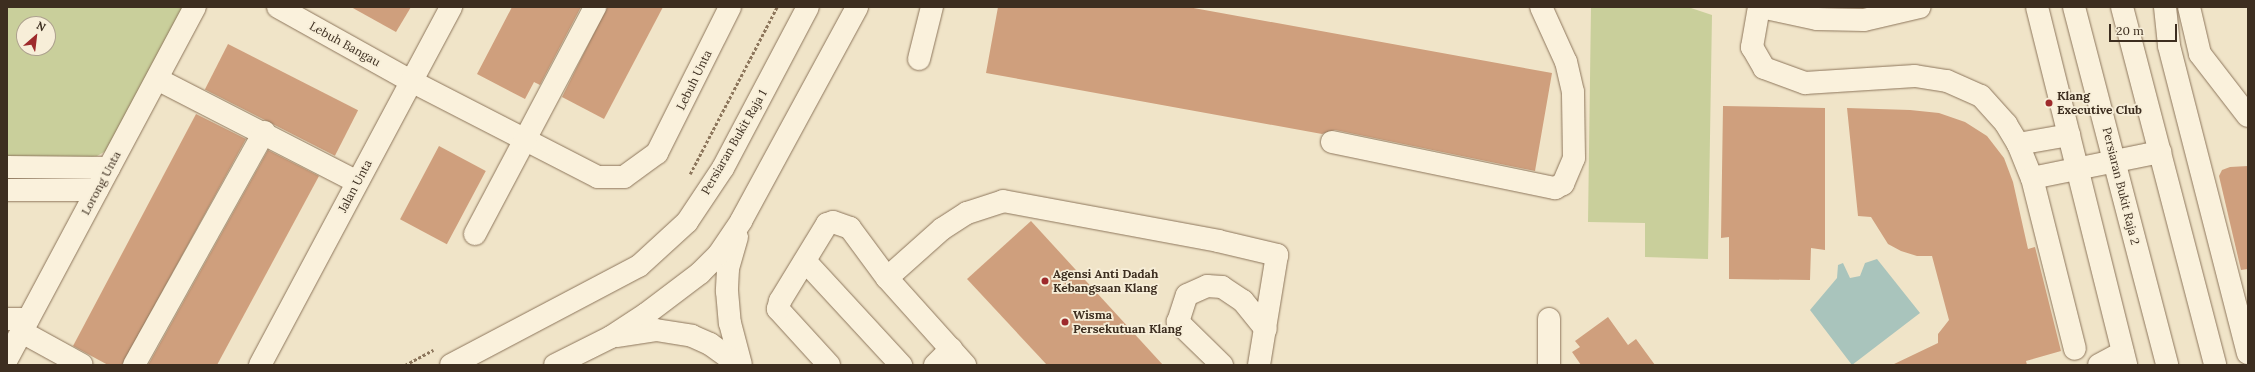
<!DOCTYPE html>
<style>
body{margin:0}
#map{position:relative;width:2255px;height:372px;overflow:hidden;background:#f0e4c8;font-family:Lora,serif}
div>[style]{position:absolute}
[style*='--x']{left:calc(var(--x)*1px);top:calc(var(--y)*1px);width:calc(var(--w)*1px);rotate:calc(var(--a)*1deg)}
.green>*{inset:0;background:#c9cf9b}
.water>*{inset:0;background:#a9c4bc}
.building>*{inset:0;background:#cf9f7d;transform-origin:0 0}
.path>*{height:2.5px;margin-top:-1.25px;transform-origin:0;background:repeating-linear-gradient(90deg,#8d765c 0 3px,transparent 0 5px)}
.roads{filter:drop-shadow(0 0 1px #8d765c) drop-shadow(0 0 1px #8d765c)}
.minor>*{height:22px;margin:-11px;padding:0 11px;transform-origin:11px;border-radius:11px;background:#faf1dc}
.dots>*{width:11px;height:11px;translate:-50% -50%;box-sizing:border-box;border:2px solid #f7eed8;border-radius:50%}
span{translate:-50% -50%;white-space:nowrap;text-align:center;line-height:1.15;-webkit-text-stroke:3.5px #f7eed8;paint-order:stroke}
.street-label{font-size:12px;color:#3d2e20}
.poi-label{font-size:12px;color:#3d2e20;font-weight:700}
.left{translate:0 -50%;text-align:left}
.frame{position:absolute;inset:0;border:8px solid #3d2e20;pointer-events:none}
.north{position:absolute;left:16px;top:16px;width:40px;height:40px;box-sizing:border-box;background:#f7eed8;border:1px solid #ada18e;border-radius:50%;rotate:28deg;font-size:11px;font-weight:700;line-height:16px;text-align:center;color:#3d2e20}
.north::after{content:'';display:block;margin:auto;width:14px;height:18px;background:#9e2a2b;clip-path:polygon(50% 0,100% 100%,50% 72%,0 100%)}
.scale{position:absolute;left:2109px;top:24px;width:68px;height:18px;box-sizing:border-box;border:2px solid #3d2e20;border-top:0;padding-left:5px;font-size:12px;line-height:14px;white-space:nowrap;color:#3d2e20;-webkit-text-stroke:3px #f7eed8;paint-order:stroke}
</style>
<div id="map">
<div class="green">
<i style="clip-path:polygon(evenodd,7px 7px,189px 7px,113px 147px,97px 156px,66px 162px,7px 159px,7px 7px,24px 24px,48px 24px,48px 48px,24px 48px,24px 24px)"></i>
<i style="clip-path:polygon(1591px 7px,1688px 7px,1712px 15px,1708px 259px,1645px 257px,1645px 223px,1588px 222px)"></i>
</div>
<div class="water">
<i style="clip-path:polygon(1877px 259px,1920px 313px,1852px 365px,1810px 310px,1837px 278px,1838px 265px,1843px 263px,1850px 278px,1860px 276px,1865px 263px)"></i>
</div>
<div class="building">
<i style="clip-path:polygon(351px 7px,411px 7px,396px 32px)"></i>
<i style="clip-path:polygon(512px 7px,581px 7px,540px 85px,534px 82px,525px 99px,477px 74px)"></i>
<i style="clip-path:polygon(607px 7px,663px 7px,604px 119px,562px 97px)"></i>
<i style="clip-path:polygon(998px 7px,1188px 7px,1552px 73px,1535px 171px,1335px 130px,1322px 134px,986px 73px)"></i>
<i style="left:228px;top:44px;width:146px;height:51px;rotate:27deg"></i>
<i style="clip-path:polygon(1723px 106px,1825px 108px,1825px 250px,1811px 248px,1810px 280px,1729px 279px,1729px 237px,1721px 238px)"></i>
<i style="clip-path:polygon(1847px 108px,1910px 110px,1939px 113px,1965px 122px,1987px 136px,2004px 158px,2013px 182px,2028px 249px,2035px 247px,2061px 351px,2026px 361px,2027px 365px,1892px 365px,1938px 343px,1938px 334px,1949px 320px,1932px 256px,1917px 256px,1901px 251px,1888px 244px,1871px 217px,1858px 216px)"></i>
<i style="clip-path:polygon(196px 114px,246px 139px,122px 365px,108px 365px,73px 346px)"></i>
<i style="left:439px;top:146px;width:53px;height:83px;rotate:28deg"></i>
<i style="clip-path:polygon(268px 150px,319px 176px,217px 365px,148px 365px)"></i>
<i style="clip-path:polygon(2248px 166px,2248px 269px,2241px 270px,2219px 176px,2222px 170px,2230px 167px)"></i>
<i style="clip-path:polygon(1031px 221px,1163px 365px,1047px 365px,967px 279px)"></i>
<i style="clip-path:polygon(1608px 317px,1628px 345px,1636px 339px,1655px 365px,1581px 365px,1572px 352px,1580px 347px,1575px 341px)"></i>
</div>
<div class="path">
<i style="--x:690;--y:174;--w:188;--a:-62.5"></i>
<i style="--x:405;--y:365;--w:32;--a:-28"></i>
</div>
<div class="roads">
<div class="minor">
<i style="--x:278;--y:7;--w:152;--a:29.1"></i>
<i style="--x:411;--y:81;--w:210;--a:27.2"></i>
<i style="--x:598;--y:177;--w:26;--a:0"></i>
<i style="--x:624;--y:177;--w:41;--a:-36"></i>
<i style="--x:657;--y:153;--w:163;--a:-63.4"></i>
<i style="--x:1759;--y:7;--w:41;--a:99.9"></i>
<i style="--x:1752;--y:47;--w:24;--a:60"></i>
<i style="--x:1764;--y:68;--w:44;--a:20.1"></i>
<i style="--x:1805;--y:83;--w:110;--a:-3.6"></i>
<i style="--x:1915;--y:76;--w:32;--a:9"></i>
<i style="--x:1947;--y:81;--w:37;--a:24"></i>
<i style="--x:1981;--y:96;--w:38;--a:48"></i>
<i style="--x:2006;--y:124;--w:23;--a:59"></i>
<i style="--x:2018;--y:144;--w:37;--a:68"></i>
<i style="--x:2032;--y:178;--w:176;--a:75.9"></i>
<i style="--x:1761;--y:7;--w:57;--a:12.1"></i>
<i style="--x:1817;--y:19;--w:47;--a:1.2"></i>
<i style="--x:1864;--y:20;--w:57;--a:-13.1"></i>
<i style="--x:2037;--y:7;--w:369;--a:76"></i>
<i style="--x:2074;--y:7;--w:370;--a:75.4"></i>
<i style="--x:2122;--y:7;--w:370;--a:75.4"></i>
<i style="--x:2165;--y:7;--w:39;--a:84"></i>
<i style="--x:2169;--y:46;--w:317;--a:75.6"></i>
<i style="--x:2189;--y:7;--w:48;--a:76.8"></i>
<i style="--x:2200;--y:54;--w:78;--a:52.3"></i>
<i style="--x:919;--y:59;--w:54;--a:-76"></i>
<i style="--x:157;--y:79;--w:225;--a:27.2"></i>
<i style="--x:1332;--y:142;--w:228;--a:11.7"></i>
<i style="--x:1555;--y:188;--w:9;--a:-27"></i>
<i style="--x:1563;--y:184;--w:28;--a:-67"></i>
<i style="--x:1574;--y:158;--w:66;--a:-90.9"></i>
<i style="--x:1573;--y:92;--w:31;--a:-103"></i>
<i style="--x:1566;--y:62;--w:60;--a:-114.4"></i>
<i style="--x:2018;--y:144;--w:52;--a:-10"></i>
<i style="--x:7;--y:167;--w:102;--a:0.6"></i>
<i style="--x:2032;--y:178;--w:131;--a:-11.5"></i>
<i style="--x:7;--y:190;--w:90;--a:0"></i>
<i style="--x:475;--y:234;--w:257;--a:-62.1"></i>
<i style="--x:737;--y:237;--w:33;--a:106"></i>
<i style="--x:728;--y:269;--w:22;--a:93"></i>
<i style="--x:727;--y:291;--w:32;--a:85"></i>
<i style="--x:730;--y:323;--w:43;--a:75.3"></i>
<i style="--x:805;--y:261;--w:142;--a:47.3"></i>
<i style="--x:887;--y:278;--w:74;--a:-41.7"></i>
<i style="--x:942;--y:229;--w:30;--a:-33"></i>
<i style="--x:967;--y:213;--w:38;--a:-18"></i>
<i style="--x:1003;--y:201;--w:219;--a:10.5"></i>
<i style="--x:1218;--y:241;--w:61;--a:13.3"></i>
<i style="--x:1277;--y:255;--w:111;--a:99.3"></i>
<i style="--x:7;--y:319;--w:21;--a:0"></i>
<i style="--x:1549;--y:319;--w:46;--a:90"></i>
<i style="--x:22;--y:332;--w:68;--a:28.8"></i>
<i style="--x:618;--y:336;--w:38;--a:-9"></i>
<i style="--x:656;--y:330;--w:36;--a:9"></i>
<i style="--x:692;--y:336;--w:20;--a:24"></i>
<i style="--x:710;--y:344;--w:36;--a:36"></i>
<i style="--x:7;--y:359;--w:399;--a:-61.9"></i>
<i style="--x:134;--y:365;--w:267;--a:-60.8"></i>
<i style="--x:260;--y:365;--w:406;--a:-61.9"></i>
<i style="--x:451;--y:365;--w:212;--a:-27.8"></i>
<i style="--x:639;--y:266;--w:65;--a:-42.5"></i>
<i style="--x:687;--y:222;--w:65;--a:-56.3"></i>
<i style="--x:723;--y:168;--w:182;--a:-62.2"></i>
<i style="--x:555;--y:365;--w:63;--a:-26.6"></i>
<i style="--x:611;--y:337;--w:42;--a:-33.3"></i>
<i style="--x:646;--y:314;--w:68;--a:-37.2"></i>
<i style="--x:700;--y:273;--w:27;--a:-45"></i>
<i style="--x:719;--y:254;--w:40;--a:-56"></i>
<i style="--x:741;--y:221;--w:243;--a:-61.5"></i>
<i style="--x:829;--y:365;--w:76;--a:-132.3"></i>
<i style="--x:778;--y:309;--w:8;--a:-76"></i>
<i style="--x:780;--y:301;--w:90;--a:-58.6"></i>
<i style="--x:827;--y:224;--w:6;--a:-18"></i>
<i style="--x:833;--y:222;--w:18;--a:19"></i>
<i style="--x:850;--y:228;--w:62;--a:53.5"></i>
<i style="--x:887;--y:278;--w:117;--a:48.1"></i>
<i style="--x:935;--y:365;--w:23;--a:-45"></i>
<i style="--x:1222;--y:365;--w:62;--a:-135.7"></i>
<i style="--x:1178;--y:322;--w:28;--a:-72"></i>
<i style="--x:1187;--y:295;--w:22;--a:-24"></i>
<i style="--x:1207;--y:286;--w:15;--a:4"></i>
<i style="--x:1222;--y:287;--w:25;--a:34"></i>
<i style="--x:1243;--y:301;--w:36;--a:51"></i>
<i style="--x:2099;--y:365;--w:27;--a:-28"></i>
</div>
</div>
<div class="dots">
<i style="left:2049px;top:103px;background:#9e2a2b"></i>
<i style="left:1045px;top:281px;background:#9e2a2b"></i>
<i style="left:1065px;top:322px;background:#9e2a2b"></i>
</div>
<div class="street-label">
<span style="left:345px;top:44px;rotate:29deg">Lebuh Bangau</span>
<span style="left:694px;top:80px;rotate:-64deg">Lebuh Unta</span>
<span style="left:734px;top:142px;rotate:-60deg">Persiaran Bukit Raja 1</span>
<span style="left:101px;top:183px;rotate:-62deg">Lorong Unta</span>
<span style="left:355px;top:186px;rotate:-62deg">Jalan Unta</span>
<span style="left:2121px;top:186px;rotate:76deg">Persiaran Bukit Raja 2</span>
</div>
<div class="poi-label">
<span class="left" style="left:2057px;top:103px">Klang<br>Executive Club</span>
<span class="left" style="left:1053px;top:281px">Agensi Anti Dadah<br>Kebangsaan Klang</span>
<span class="left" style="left:1073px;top:322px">Wisma<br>Persekutuan Klang</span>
</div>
<div class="frame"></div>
<div class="north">N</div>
<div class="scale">20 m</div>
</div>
